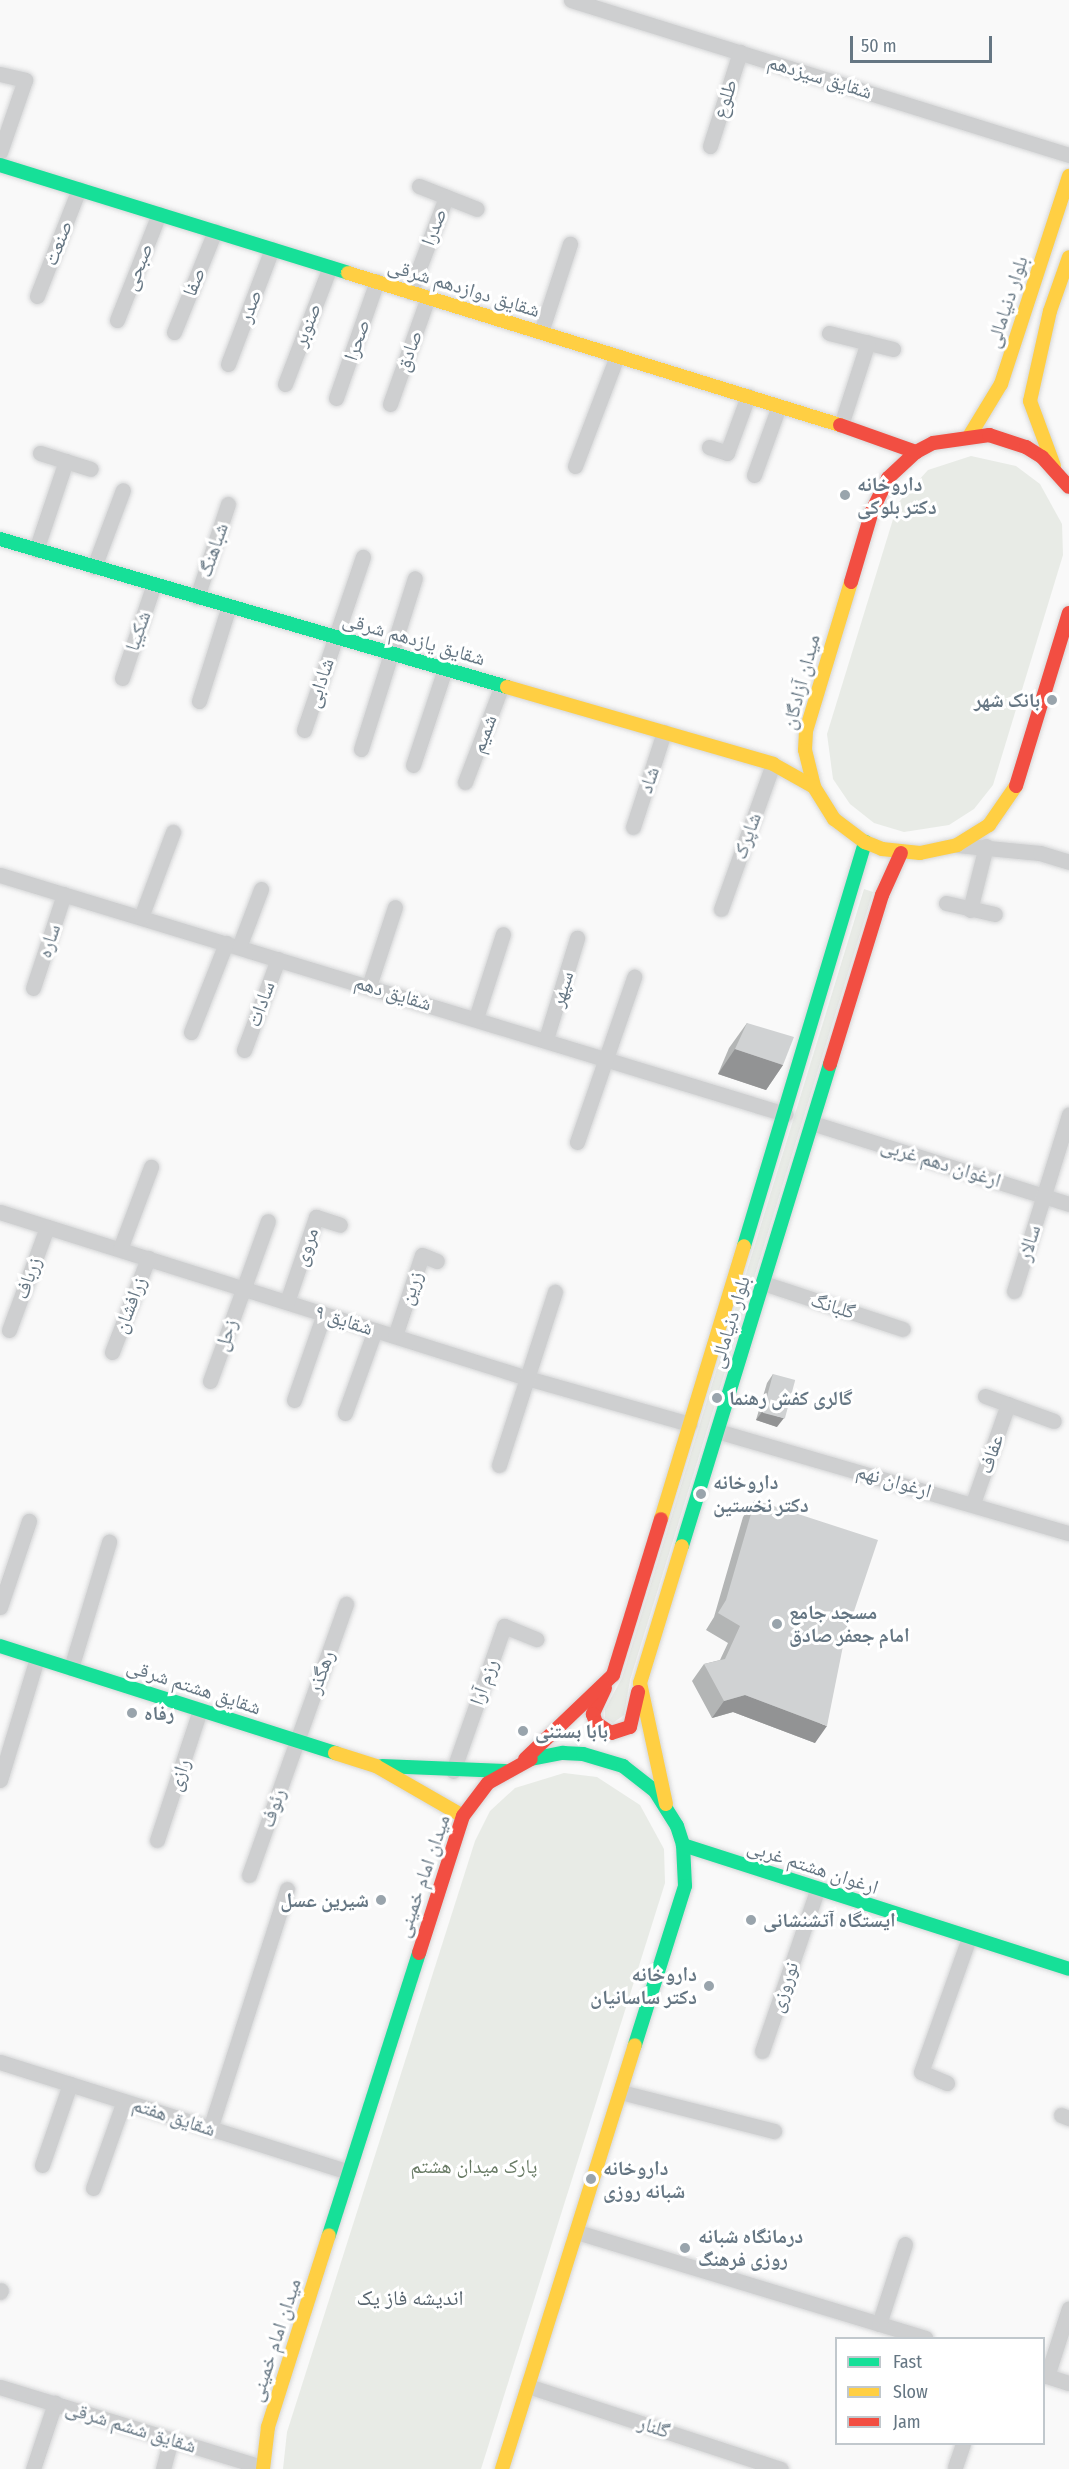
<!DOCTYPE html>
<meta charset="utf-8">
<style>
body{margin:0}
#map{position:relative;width:1069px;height:2469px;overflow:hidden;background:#f9f9f9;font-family:"Fira Sans Condensed","Noto Naskh Arabic",sans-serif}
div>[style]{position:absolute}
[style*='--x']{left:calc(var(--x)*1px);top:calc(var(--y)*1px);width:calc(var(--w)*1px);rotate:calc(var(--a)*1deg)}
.green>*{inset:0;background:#e8ebe6}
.roads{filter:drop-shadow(0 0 2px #d5d6d7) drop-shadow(0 0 2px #d5d6d7)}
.street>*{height:15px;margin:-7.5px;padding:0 7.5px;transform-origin:7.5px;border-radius:7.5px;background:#cecfd0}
.fast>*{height:14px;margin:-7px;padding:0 7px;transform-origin:7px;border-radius:7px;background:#16e098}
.slow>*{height:14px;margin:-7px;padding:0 7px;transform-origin:7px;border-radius:7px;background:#ffcf43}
.jam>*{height:14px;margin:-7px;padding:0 7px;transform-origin:7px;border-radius:7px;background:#f24e42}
.wall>*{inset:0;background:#b3b5b5}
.shaded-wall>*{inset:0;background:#929394}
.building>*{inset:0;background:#d0d2d3;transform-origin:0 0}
.dots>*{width:16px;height:16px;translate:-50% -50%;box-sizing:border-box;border:3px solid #fff;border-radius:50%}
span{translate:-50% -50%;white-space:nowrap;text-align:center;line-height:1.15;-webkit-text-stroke:6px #fff;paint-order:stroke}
.street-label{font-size:20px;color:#657683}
.poi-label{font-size:20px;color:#657683;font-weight:700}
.left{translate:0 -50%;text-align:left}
.right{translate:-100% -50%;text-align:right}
.park-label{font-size:20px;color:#687a64}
.neighbourhood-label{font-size:21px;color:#57646e}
.legend{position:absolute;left:835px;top:2337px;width:210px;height:108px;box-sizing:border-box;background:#fff;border:2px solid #c1c8cd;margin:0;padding:8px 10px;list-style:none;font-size:18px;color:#657683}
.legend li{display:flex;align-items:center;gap:12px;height:30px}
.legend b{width:30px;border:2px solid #c1c8cd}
.scale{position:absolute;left:850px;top:36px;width:142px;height:27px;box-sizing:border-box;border:3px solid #657683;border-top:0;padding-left:8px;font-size:18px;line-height:21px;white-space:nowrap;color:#657683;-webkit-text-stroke:4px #fff;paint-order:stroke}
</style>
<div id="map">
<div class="green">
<i style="clip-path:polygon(971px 456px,1016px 466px,1040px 484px,1062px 524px,1063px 555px,993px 785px,974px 809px,949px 825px,904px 832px,874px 823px,850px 804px,833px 779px,827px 734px,898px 503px,928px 470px)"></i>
<i style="clip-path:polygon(864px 889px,873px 892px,630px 1680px,624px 1715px,613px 1723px,605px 1718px,605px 1709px,622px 1678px)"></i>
<i style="clip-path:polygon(564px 1773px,597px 1777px,640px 1805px,664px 1849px,665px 1883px,481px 2469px,283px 2469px,287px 2432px,475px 1841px,490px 1811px,515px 1788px)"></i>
</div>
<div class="roads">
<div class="street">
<i style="--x:571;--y:0;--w:522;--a:17.29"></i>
<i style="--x:0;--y:74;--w:26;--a:13"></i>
<i style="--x:25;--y:80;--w:76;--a:109.1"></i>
<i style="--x:710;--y:146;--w:99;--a:-72.3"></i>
<i style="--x:419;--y:186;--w:62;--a:21.6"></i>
<i style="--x:410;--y:292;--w:102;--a:-69.2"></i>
<i style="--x:37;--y:296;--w:115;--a:-68.6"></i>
<i style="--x:117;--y:320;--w:114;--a:-68.4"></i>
<i style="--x:174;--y:332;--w:109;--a:-67.9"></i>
<i style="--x:541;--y:332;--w:93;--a:-71.8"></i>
<i style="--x:829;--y:333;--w:66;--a:14"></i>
<i style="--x:228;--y:364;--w:123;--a:-69.1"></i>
<i style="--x:285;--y:384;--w:125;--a:-69"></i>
<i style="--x:336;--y:398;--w:124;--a:-70.7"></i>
<i style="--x:390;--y:404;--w:114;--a:-70.4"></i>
<i style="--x:841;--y:425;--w:87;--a:-72"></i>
<i style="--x:709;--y:447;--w:19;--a:18"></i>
<i style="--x:727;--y:453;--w:61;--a:-69.8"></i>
<i style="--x:40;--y:453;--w:53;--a:17.4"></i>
<i style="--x:575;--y:466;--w:118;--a:-69.1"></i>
<i style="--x:754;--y:475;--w:73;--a:-70.1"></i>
<i style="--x:36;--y:550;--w:94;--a:-71.4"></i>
<i style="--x:94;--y:567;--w:82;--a:-69.4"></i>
<i style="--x:197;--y:597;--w:98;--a:-71.6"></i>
<i style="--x:122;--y:678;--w:99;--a:-71.2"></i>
<i style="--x:199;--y:701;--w:100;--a:-72.5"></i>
<i style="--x:304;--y:730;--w:183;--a:-71.2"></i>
<i style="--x:361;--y:749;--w:179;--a:-72.5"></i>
<i style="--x:413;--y:765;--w:101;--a:-71.6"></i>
<i style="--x:465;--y:782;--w:104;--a:-69.1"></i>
<i style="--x:633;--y:827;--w:100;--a:-71.9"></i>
<i style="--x:957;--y:845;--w:83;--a:5.5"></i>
<i style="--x:1040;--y:853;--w:30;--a:17"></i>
<i style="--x:0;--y:875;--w:821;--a:16.93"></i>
<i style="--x:946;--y:903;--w:50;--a:12.7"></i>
<i style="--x:721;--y:909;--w:154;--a:-70.3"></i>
<i style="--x:970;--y:910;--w:66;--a:-76"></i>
<i style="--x:141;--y:917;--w:91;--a:-69.4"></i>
<i style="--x:239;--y:947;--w:62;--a:-69.2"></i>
<i style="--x:369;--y:986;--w:83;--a:-71.8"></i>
<i style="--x:33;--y:988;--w:99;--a:-71.7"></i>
<i style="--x:476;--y:1018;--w:88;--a:-72.2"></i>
<i style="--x:191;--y:1032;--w:96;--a:-68.5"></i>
<i style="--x:546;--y:1039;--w:106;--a:-72.9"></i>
<i style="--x:244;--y:1050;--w:97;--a:-69.5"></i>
<i style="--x:812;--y:1123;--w:269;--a:17.5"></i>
<i style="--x:577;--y:1142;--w:175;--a:-70.9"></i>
<i style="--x:0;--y:1212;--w:553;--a:17.48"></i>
<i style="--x:527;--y:1378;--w:169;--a:15.8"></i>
<i style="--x:120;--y:1249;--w:88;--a:-69.3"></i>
<i style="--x:763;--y:1283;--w:147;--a:18.2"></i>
<i style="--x:1014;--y:1291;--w:185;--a:-72.7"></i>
<i style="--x:287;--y:1302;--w:90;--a:-71.2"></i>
<i style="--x:316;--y:1217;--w:25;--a:18"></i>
<i style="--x:9;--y:1330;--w:110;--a:-69.7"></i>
<i style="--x:395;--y:1336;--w:85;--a:-71.6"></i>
<i style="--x:422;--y:1255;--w:16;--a:22"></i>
<i style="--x:112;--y:1352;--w:101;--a:-69"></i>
<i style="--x:210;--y:1381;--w:170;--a:-70.1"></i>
<i style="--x:985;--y:1396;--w:73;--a:19.9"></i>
<i style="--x:294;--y:1400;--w:91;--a:-70.8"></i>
<i style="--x:345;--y:1413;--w:88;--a:-70.1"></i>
<i style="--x:717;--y:1431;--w:366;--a:16.2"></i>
<i style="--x:499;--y:1465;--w:182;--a:-72.1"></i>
<i style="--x:973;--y:1503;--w:105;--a:-70.5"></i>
<i style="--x:0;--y:1607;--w:91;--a:-71.4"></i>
<i style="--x:71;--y:1668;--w:132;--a:-73.2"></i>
<i style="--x:453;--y:1771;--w:154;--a:-70.6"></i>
<i style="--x:504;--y:1626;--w:35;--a:22"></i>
<i style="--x:0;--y:1780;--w:127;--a:-73.1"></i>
<i style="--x:157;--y:1840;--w:137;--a:-71.7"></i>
<i style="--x:249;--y:1875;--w:288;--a:-70.3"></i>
<i style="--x:762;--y:2051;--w:170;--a:-71.1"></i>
<i style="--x:0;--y:2062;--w:365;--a:17.5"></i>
<i style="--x:947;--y:2083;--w:28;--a:-157"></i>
<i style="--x:921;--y:2072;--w:142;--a:-70.3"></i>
<i style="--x:621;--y:2092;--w:158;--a:14.3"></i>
<i style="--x:1061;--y:2115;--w:9;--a:21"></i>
<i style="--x:210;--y:2129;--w:252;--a:-72.2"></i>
<i style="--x:42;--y:2165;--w:86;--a:-70.9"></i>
<i style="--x:93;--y:2188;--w:92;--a:-70.4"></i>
<i style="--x:577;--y:2232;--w:364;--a:16.9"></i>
<i style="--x:0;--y:2292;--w:2;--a:-63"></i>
<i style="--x:879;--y:2324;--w:84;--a:-72"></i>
<i style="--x:1044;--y:2375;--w:26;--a:18"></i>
<i style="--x:1047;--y:2376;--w:71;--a:-72.1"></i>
<i style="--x:528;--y:2386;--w:266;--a:18.2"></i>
<i style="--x:0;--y:2387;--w:274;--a:17"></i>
<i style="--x:955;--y:2467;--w:24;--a:-71"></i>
<i style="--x:33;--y:2469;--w:70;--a:-71.6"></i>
<i style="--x:163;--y:2469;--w:31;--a:-75"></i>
</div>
<div class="fast">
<i style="--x:0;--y:165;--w:364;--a:17.2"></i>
<i style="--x:0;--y:539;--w:528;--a:16.27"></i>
<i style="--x:744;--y:1246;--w:422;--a:-73.3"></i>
<i style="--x:682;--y:1546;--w:504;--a:-72.93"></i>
<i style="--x:0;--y:1646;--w:352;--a:17.7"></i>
<i style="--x:531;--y:1759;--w:33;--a:-11"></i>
<i style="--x:563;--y:1753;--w:20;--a:3"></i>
<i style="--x:583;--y:1754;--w:42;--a:16.7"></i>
<i style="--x:623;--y:1766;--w:41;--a:38"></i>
<i style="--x:655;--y:1791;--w:41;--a:57.8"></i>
<i style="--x:677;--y:1826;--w:20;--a:72"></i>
<i style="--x:683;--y:1845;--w:41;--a:87.2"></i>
<i style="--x:685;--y:1886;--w:167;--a:107.5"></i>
<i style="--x:382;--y:1766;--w:123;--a:2.3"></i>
<i style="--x:683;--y:1845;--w:405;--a:17.8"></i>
<i style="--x:329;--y:2235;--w:296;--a:-72.3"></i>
</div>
<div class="slow">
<i style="--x:348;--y:273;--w:515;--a:17.17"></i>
<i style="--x:970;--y:435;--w:60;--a:-58.7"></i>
<i style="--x:1001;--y:384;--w:219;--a:-71.9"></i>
<i style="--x:1054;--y:466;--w:69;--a:-110.3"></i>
<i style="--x:1030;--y:401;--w:92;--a:-77.5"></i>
<i style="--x:1050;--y:311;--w:57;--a:-70.6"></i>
<i style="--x:851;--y:582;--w:156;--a:106.8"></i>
<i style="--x:806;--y:731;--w:19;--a:93"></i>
<i style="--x:805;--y:750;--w:38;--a:76"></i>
<i style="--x:814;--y:787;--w:38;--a:58"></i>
<i style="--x:834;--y:819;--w:39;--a:37"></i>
<i style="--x:865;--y:842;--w:18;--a:22"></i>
<i style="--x:882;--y:849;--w:38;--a:6"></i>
<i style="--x:920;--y:853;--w:38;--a:-12"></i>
<i style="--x:957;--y:845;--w:38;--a:-32"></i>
<i style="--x:989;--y:825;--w:47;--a:-55.3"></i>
<i style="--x:507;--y:687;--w:277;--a:16.1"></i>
<i style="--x:773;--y:764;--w:47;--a:29.3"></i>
<i style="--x:661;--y:1519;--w:285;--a:-73.1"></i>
<i style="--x:335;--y:1753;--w:43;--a:17.6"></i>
<i style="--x:376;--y:1766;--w:100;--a:29.9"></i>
<i style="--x:666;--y:1804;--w:124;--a:-102.1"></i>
<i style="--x:640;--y:1683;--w:143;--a:-73"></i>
<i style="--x:263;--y:2469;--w:42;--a:-83.2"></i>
<i style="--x:268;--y:2427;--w:201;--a:-72.4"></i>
<i style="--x:502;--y:2469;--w:444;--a:-72.6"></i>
</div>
<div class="jam">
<i style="--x:840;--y:425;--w:81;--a:19.6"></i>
<i style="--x:851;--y:582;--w:74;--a:-73.5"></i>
<i style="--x:872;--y:511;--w:37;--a:-64"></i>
<i style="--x:888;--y:478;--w:38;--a:-43"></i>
<i style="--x:916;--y:452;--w:19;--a:-28"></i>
<i style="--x:933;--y:443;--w:57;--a:-8.1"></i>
<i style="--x:989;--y:435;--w:39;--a:18"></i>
<i style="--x:1026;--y:447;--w:19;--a:32"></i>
<i style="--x:1042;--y:457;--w:40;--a:48"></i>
<i style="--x:1016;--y:786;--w:181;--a:-73"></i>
<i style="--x:830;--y:1064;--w:177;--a:-72.9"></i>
<i style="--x:882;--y:895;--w:46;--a:-65.7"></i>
<i style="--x:605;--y:1688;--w:29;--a:115"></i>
<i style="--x:593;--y:1714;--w:9;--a:72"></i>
<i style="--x:596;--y:1723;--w:18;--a:34"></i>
<i style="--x:611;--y:1733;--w:20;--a:-18"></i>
<i style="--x:630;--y:1727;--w:36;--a:-77"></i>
<i style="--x:525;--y:1759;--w:122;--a:-43.7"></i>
<i style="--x:613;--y:1675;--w:163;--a:-72.9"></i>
<i style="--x:419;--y:1953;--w:144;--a:-72.2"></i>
<i style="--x:463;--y:1816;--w:41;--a:-52.9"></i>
<i style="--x:488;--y:1783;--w:49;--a:-29.2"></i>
</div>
</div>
<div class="wall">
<i style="clip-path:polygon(747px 1023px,783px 1065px,766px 1090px,718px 1074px,729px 1048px)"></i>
<i style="clip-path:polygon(773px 1374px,777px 1427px,756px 1420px,767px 1383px)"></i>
<i style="clip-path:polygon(755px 1500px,844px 1641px,815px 1743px,733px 1712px,712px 1718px,692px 1681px,704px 1664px,720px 1660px,728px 1643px,706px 1630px,714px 1617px,743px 1517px)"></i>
</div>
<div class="shaded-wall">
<i style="clip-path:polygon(735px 1049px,783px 1065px,766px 1090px,718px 1074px)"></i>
<i style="clip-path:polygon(762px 1412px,784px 1418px,777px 1427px,756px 1420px)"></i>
<i style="clip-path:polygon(745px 1695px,827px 1726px,815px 1743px,733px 1712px,712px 1718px,724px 1701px)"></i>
</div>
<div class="building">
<i style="clip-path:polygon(747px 1023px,794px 1037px,783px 1065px,735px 1049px)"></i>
<i style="left:773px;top:1374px;width:23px;height:40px;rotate:15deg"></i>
<i style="clip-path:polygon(755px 1500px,878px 1540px,844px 1641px,827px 1726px,745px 1695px,724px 1701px,704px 1664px,725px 1659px,740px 1626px,718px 1613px,726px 1600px)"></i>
</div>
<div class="dots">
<i style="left:845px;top:495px;background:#99a4ac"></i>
<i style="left:1052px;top:700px;background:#99a4ac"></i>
<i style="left:717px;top:1398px;background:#99a4ac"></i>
<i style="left:701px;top:1494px;background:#99a4ac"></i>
<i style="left:777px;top:1624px;background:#99a4ac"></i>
<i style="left:132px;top:1713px;background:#99a4ac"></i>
<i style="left:523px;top:1731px;background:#99a4ac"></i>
<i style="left:381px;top:1900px;background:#99a4ac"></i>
<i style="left:751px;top:1920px;background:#99a4ac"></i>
<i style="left:709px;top:1986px;background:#99a4ac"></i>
<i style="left:591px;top:2179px;background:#99a4ac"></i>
<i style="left:685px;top:2248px;background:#99a4ac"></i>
</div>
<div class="street-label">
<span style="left:820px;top:77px;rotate:17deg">شقایق سیزدهم</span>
<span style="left:725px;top:99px;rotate:-72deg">طلوع</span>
<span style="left:434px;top:227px;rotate:-69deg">صدرا</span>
<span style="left:58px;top:243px;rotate:-69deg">صنعت</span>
<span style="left:138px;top:267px;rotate:-69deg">صبحی</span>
<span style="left:194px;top:282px;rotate:-68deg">صفا</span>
<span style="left:464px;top:288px;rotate:17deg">شقایق دوازدهم شرقی</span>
<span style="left:1007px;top:302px;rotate:-72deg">بلوار دنیامالی</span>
<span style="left:250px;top:306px;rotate:-69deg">صدر</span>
<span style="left:307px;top:325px;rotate:-69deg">صنوبر</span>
<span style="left:357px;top:340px;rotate:-71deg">صحرا</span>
<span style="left:409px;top:351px;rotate:-70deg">صادق</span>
<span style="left:213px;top:550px;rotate:-71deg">شباهنگ</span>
<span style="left:138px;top:631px;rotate:-71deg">شکیبا</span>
<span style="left:414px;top:639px;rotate:16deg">شقایق یازدهم شرقی</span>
<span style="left:801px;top:682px;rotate:-75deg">میدان آزادگان</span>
<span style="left:320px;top:683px;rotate:-72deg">شادابی</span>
<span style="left:484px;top:734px;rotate:-69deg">شمیم</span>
<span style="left:649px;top:780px;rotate:-72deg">شاد</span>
<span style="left:747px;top:836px;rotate:-70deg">شاپرک</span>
<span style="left:49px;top:941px;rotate:-72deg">ساره</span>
<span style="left:562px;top:989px;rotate:-73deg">سپهر</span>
<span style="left:393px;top:993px;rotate:17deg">شقایق دهم</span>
<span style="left:261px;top:1004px;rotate:-70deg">سادات</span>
<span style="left:941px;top:1163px;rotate:17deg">ارغوان دهم غربی</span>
<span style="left:1029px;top:1243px;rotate:-73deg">سالار</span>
<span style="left:306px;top:1247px;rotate:-71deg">مروی</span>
<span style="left:28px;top:1278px;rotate:-70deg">زرباف</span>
<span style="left:411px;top:1288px;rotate:-71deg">زرین</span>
<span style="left:130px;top:1305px;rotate:-69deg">زرافشان</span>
<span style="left:833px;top:1306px;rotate:18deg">گلبانگ</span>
<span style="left:344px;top:1320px;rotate:18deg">شقایق ۹</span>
<span style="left:730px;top:1322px;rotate:-73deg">بلوار دنیامالی</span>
<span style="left:226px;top:1335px;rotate:-71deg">زحل</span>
<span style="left:991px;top:1454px;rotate:-71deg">عفاف</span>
<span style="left:894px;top:1481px;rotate:16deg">ارغوان نهم</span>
<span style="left:321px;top:1672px;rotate:-70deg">رهگذر</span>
<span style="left:484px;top:1682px;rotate:-70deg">رزم آرا</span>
<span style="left:194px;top:1687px;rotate:18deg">شقایق هشتم شرقی</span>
<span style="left:179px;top:1775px;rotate:-72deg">رازی</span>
<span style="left:273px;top:1808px;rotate:-71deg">رئوف</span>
<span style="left:813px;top:1867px;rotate:18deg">ارغوان هشتم غربی</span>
<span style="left:423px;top:1876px;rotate:-71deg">میدان امام خمینی</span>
<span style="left:784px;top:1987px;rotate:-71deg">نوروزی</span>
<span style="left:174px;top:2117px;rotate:18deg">شقایق هفتم</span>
<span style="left:275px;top:2340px;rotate:-72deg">میدان امام خمینی</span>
<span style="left:131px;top:2427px;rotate:17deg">شقایق ششم شرقی</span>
<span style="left:654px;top:2427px;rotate:18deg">گلنار</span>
</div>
<div class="poi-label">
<span class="left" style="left:857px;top:496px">داروخانه<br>دکتر بلوکی</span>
<span class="right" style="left:1040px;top:700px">بانک شهر</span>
<span class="left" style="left:729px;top:1398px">گالری کفش رهنما</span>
<span class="left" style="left:713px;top:1494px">داروخانه<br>دکتر نخستین</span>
<span class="left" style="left:789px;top:1624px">مسجد جامع<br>امام جعفر صادق</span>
<span class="left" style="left:144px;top:1713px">رفاه</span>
<span class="left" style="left:535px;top:1731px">بابا بستنی</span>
<span class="right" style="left:369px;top:1900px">شیرین عسل</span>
<span class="left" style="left:763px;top:1920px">ایستگاه آتشنشانی</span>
<span class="right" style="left:697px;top:1986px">داروخانه<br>دکتر ساسانیان</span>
<span class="left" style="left:603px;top:2180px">داروخانه<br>شبانه روزی</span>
<span class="left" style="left:698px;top:2248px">درمانگاه شبانه<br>روزی فرهنگ</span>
</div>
<div class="park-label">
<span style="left:474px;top:2166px">پارک میدان هشتم</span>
</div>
<div class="neighbourhood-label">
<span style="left:410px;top:2298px">اندیشه فاز یک</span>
</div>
<ul class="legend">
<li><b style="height:8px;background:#16e098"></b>Fast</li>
<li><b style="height:8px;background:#ffcf43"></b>Slow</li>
<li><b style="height:8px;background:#f24e42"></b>Jam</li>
</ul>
<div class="scale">50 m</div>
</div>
